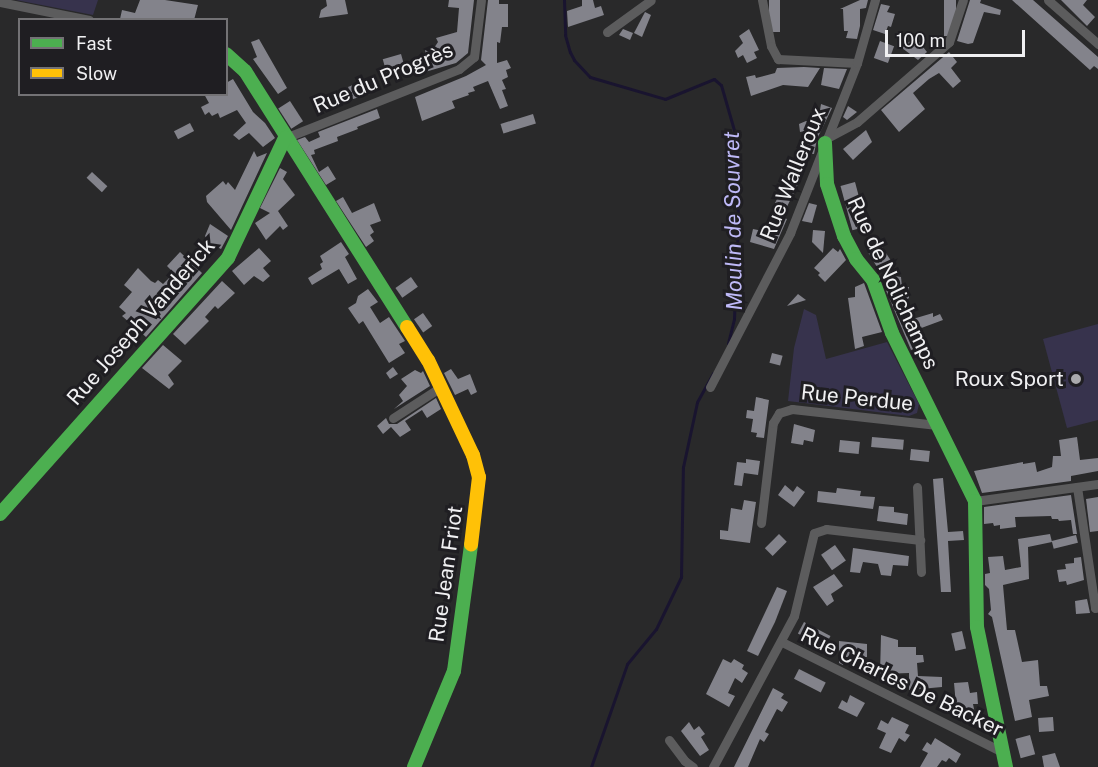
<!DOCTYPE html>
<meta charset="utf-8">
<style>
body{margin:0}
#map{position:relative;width:1098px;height:767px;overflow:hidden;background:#29292a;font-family:"Public Sans",sans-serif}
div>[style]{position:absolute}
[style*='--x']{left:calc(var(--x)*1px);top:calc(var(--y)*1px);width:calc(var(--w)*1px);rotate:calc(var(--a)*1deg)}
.green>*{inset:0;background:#37334d}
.stream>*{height:3px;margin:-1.5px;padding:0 1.5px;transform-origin:1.5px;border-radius:1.5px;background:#19142f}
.building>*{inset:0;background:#83838b;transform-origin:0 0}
.street>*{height:9px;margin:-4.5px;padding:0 4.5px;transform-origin:4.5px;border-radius:4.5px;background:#5c5c5d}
.fast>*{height:14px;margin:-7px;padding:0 7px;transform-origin:7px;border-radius:7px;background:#4caf50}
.slow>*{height:14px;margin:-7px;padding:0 7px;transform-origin:7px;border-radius:7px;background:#ffc107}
.dots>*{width:16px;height:16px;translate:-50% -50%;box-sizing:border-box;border:3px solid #1f1e22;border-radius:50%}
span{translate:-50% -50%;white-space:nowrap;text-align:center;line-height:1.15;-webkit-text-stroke:6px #1f1e22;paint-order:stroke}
.street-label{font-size:21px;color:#f0f0f2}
.poi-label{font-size:21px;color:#f0f0f2}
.right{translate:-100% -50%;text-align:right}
.water-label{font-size:22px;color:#beb9f7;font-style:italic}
.legend{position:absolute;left:18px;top:18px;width:210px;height:78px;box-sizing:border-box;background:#1f1e22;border:2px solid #737275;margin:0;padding:8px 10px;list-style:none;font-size:18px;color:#f0f0f2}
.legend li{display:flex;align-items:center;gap:12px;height:30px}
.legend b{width:30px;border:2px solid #737275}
.scale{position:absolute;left:885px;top:30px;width:140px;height:27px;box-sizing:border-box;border:3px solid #f0f0f2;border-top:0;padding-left:8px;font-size:18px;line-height:21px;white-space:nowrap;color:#f0f0f2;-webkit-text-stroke:4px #1f1e22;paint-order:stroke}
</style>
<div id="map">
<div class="green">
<i style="clip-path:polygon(16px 0,98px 0,93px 15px)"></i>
<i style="clip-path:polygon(804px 309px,816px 315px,826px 359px,887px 342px,919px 404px,917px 413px,909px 416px,788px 401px,794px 348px)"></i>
<i style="clip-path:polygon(1098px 324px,1098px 420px,1067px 428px,1043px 339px)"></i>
</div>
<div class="stream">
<i style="--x:564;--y:0;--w:35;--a:88"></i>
<i style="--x:565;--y:35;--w:18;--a:74"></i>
<i style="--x:570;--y:52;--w:9;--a:63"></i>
<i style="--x:574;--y:60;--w:23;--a:47"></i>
<i style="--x:590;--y:77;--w:78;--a:16.3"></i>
<i style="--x:665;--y:99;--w:53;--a:-22.2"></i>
<i style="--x:714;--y:79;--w:9;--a:41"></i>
<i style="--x:721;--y:85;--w:54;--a:73.9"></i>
<i style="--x:736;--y:137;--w:86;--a:88.7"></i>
<i style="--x:738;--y:223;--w:96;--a:92.4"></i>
<i style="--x:734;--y:319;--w:25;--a:104"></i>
<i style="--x:591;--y:767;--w:109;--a:-70.7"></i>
<i style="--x:627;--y:664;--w:45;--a:-50.4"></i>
<i style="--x:656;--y:629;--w:58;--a:-64.3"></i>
<i style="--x:681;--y:577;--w:110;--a:-89"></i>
<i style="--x:683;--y:467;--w:66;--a:-77.8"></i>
<i style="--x:697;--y:402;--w:33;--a:-61"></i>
</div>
<div class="building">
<i style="clip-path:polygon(140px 0,165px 0,198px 5px,194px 20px,120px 19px,122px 10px,135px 13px)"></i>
<i style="clip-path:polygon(326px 0,345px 0,348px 14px,319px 18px,321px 10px,327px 6px)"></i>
<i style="clip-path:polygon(449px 0,474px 0,468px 53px,456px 63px,418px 74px,415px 63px,427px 60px,425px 50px,434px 48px,438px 42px,436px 38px,457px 32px,459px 8px,448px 7px)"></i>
<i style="clip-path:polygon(488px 0,499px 0,499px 4px,508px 4px,508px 27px,502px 27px,500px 43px,497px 42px,497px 63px,507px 60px,511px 68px,506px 70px,508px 77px,502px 80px,506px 89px,502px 90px,508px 106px,500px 109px,488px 81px,473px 87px,475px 91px,468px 93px,469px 95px,452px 101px,455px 108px,422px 121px,415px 97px,466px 76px,486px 65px,481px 60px)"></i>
<i style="clip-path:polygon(582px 0,593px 0,595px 8px,601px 6px,604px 15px,568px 27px,567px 11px,582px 6px)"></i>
<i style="left:769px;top:0;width:11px;height:32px"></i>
<i style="clip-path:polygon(860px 0,868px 0,866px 8px,860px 9px,860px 26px,857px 39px,846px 38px,848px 31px,844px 31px,843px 9px,840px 9px)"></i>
<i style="left:944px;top:0;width:12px;height:36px"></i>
<i style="clip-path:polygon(970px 0,981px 0,980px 3px,1001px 10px,1000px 15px,984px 12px,973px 43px,968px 44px,957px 41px)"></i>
<i style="clip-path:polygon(1012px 0,1033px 0,1098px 57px,1098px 69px,1094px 66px,1090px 70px)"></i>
<i style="clip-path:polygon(1061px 0,1087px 0,1083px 5px,1095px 17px,1087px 26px)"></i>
<i style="clip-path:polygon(881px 4px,890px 6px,887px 12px,895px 14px,891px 27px,888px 26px,885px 34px,873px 30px)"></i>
<i style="clip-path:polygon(645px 12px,651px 15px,642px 37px,634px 33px)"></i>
<i style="clip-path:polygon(623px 29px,633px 33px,630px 40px,619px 35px)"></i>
<i style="clip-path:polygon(749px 29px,759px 50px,754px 52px,757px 58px,747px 63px,743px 55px,738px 58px,735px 51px,743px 43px,739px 36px)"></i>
<i style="clip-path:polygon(915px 37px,927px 52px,918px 60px,902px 48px)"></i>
<i style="clip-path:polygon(259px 39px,287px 88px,278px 94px,253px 59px,257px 57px,251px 42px)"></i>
<i style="left:880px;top:41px;width:15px;height:18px;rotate:20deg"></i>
<i style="clip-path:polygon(949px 52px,957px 62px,951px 68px,961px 81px,953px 88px,939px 73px,929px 79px,913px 93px,925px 109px,899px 132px,881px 110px)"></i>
<i style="left:401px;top:54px;width:15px;height:19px;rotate:74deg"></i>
<i style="clip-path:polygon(777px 68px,804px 67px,820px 68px,808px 87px,783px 85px,751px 96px,746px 77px,755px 75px,756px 78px,775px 73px)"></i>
<i style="clip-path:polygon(824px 68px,847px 69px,839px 89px,821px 85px)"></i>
<i style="clip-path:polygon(233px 79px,253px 112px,265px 123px,275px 138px,263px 147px,249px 133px,239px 140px,233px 135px,246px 123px,237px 110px,220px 118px,218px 113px,212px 116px,209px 112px,205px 115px,201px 107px,209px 103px,204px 94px,226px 94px,226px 83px)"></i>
<i style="clip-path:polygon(365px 80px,370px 94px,353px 99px,348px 87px)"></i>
<i style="left:290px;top:101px;width:24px;height:14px;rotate:57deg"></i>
<i style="clip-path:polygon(821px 104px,832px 108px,817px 139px,814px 154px,802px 153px,807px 141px,801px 143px,805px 131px,800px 132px,799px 124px,806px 121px,818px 122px)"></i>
<i style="clip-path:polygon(848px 106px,857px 112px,847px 120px,843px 117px)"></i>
<i style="clip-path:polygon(377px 109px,380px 118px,357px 127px,358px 129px,337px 137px,338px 141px,314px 150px,315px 154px,311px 155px,319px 172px,328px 166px,336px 179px,326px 185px,297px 140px,305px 137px,309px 142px,320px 137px,318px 132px)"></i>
<i style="left:533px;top:114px;width:10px;height:34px;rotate:73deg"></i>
<i style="left:190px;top:123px;width:9px;height:18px;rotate:63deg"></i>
<i style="clip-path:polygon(866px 130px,872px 142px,853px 160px,843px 149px)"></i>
<i style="clip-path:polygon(254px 151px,257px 157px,267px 153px,231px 230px,207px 202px,206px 196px,223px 181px,226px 185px,228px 182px,235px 190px)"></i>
<i style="clip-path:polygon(280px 168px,287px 172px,283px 179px,295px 195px,278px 211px,288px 226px,283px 230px,280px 226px,266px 240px,255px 223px,270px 213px,260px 208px)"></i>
<i style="left:92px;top:172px;width:21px;height:8px;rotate:43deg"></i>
<i style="clip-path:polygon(792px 176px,800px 180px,782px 217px,787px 219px,774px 249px,750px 242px,753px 229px,767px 232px,779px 205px,775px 203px,784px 185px)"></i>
<i style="left:855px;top:182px;width:46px;height:15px;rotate:75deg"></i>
<i style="clip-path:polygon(343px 197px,352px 213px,374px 203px,381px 221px,370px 225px,374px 232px,370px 235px,374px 241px,366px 247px,336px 201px)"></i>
<i style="clip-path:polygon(809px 203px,817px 205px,812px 223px,802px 221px)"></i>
<i style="clip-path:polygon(210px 224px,228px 236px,221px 249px,209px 243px,205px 236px)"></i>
<i style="clip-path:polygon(813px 230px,825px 231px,823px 253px,812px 242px)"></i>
<i style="clip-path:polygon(341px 242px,349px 254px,345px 257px,357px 279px,348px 284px,339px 269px,312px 285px,308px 278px,322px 269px,320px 264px,323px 262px,320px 256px)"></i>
<i style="left:881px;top:245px;width:19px;height:15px;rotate:58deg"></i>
<i style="clip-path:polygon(259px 248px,271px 261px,263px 268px,270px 276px,263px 282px,254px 276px,244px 285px,232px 271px)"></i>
<i style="clip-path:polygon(833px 248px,838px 252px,840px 249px,846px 260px,825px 282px,818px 275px,820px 273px,814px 268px)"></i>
<i style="clip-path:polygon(180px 252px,202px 273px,146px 337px,122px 316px,126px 313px,119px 307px,132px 292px,124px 285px,138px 268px,151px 281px,155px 283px,158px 280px,163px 284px,174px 273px,167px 266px)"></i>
<i style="clip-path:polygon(894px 272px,895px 276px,901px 277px,902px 287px,909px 287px,909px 298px,903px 302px,906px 321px,933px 313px,933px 317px,940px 314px,943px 320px,916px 330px,923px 345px,911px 350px,885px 288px,883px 274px)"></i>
<i style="left:411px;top:277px;width:12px;height:19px;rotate:55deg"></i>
<i style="clip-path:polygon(222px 281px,235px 293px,218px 309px,215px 306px,205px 317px,209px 321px,185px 345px,173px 334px)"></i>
<i style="clip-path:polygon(864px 283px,882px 332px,862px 337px,864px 346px,855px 349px,848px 298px,855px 297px,855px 287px)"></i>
<i style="clip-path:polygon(368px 289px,378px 302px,370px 307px,380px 323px,389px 317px,405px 341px,399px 344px,405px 353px,389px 363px,363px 321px,359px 324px,348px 308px,356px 303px,358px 296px)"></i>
<i style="clip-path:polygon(798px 294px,806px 300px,787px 306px)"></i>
<i style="left:423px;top:313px;width:16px;height:11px;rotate:55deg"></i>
<i style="clip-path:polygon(163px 345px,182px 361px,168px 375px,174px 384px,169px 389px,142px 368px)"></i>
<i style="left:772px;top:353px;width:11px;height:10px;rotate:15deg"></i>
<i style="clip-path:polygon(393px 367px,398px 374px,390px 379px,386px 373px)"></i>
<i style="clip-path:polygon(451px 369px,458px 379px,470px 374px,477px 392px,471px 395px,468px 389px,455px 395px,444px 373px)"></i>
<i style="clip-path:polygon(415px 370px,421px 373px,423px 371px,430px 386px,394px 409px,403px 401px,399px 395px,407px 386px,401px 379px)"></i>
<i style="clip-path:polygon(756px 397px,769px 400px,764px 438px,756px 437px,757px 433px,751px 432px,753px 419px,746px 418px,747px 410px,754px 411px)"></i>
<i style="clip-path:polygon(436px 398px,441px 409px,427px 418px,422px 410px,405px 421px,411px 430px,400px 437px,391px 427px,383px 434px,377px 426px,386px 418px,389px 424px,397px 424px)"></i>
<i style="clip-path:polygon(794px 424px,815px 430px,813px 442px,804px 440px,803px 445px,791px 443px)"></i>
<i style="left:872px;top:437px;width:32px;height:10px;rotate:5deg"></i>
<i style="clip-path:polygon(1077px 437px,1080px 460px,1098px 458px,1098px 471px,1071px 476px,1071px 481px,982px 493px,974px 471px,1023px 462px,1023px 464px,1035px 462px,1037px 472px,1052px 467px,1053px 456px,1061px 456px,1059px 440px)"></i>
<i style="left:840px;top:440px;width:20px;height:12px;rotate:6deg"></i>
<i style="left:911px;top:449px;width:19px;height:11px;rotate:6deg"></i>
<i style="clip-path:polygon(746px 459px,760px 461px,758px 475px,744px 473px,742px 486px,734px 485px,737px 462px,746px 463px)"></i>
<i style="clip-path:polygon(943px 478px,948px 532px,963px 531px,964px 540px,948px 541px,951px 592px,941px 592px,933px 479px)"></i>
<i style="clip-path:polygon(785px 485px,793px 492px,797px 486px,805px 492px,794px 507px,778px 495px)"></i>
<i style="clip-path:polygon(837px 488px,861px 491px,860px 496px,875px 497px,873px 509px,817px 502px,818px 491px,836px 493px)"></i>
<i style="clip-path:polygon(1071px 495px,1077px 534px,1073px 534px,1071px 520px,1059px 521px,1058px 519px,1052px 519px,1051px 516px,1015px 517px,1016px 527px,1000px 529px,1000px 525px,994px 526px,993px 523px,984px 524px,984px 507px)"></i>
<i style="clip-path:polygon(1098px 497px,1098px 531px,1090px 532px,1086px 499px)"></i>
<i style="clip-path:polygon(744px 500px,756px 502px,750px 543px,720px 539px,720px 530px,728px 531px,731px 508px,742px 510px)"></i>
<i style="clip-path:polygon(879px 506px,894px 507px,894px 512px,908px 514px,907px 525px,877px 521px)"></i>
<i style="left:779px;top:534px;width:11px;height:20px;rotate:45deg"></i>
<i style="clip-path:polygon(1050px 534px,1052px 542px,1028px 547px,1029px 579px,1003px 585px,1007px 630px,1015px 630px,1022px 662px,1038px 660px,1040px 686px,1047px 686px,1049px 696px,1029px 700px,1032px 717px,1015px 721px,992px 617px,988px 614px,991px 610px,989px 589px,985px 585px,985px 574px,990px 573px,988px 557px,1003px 556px,1005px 570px,1021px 567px,1018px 539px)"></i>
<i style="left:1076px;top:535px;width:8px;height:25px;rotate:76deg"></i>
<i style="left:835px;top:545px;width:19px;height:17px;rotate:55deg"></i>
<i style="clip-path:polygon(853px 548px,909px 556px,908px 566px,893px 565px,891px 576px,881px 575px,878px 564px,863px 562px,860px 573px,850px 572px)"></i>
<i style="clip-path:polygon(1081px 557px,1084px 580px,1067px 585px,1066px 581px,1059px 582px,1057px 570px,1066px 569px,1065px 564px,1074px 563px,1074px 558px)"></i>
<i style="clip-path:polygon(834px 574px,843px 586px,831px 594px,834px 601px,827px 606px,813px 587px)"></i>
<i style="clip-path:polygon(777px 587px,787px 591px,775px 622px,758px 656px,747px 651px)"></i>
<i style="clip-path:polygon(1087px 599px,1090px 613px,1076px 614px,1075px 601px)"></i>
<i style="left:804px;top:622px;width:30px;height:13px;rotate:28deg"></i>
<i style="left:962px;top:631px;width:18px;height:11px;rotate:77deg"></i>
<i style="clip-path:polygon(881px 635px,898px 640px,898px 647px,916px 647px,916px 655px,923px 655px,924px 662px,917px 663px,918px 676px,942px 677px,942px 687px,909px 690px,909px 673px,880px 674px)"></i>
<i style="clip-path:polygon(839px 641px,867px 644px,867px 657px,846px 657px,843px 665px,839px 663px)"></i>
<i style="clip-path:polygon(723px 659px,731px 663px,734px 659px,744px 665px,742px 669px,748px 673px,742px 683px,735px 678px,728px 693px,735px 696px,729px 707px,706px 694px)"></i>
<i style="left:799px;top:669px;width:30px;height:11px;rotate:27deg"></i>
<i style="clip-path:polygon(968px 682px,970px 693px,977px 692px,978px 704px,973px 704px,975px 714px,957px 716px,954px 683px)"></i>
<i style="clip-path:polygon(773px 688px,784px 694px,781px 698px,788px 702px,782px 712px,777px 709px,765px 732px,769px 734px,764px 742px,760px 739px,748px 767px,734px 767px)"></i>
<i style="clip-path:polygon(850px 695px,865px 703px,857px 717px,838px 708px,842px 700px,847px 703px)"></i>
<i style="clip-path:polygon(892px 717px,909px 725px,905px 733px,910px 735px,905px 742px,899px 738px,891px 753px,879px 748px,886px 733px,877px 729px,881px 720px,888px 724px)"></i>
<i style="left:1053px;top:717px;width:14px;height:15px;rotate:86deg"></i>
<i style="clip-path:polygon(689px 722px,694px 730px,699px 726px,705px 734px,701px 737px,709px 750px,700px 756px,681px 731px)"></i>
<i style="left:1030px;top:735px;width:20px;height:15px;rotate:75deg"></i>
<i style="clip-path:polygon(935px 738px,961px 754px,956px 763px,949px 758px,946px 762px,942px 760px,937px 767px,920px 767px,928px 753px,922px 750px,927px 742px,931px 745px)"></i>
<i style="clip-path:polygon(1055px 753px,1060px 767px,1044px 767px,1042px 756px)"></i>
</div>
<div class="street">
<i style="--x:762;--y:0;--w:47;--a:78.9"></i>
<i style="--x:771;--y:46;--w:15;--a:62"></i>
<i style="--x:778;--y:59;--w:79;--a:2.9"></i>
<i style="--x:1048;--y:0;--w:67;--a:41.3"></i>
<i style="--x:0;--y:2;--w:91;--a:11.4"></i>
<i style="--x:607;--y:32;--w:54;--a:-36"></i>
<i style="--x:285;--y:138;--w:187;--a:-21.6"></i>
<i style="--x:459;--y:69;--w:19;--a:-39"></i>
<i style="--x:474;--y:57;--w:57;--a:-83"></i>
<i style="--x:827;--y:138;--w:34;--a:-28"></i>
<i style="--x:857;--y:122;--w:122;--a:-41"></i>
<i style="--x:949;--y:42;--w:44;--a:-71.6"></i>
<i style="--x:710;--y:387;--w:174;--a:-62.5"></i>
<i style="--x:790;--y:233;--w:183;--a:-68.5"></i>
<i style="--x:857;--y:63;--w:66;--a:-74.1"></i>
<i style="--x:393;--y:418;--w:57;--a:-32.9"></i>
<i style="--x:917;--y:487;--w:85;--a:87.3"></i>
<i style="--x:1077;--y:487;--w:122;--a:81.5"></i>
<i style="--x:1095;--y:608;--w:3;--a:-18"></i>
<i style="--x:975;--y:501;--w:124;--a:-7.9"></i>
<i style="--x:761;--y:523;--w:101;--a:-83.2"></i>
<i style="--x:773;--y:423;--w:12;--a:-59"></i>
<i style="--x:779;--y:413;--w:14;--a:-17"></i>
<i style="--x:792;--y:409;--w:146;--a:6.3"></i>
<i style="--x:782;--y:642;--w:249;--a:26.5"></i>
<i style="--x:669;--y:740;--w:26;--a:53"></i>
<i style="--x:685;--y:761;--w:10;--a:37"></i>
<i style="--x:713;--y:767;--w:171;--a:-61.8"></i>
<i style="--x:794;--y:616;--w:85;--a:-76.5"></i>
<i style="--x:814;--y:533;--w:13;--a:-18"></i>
<i style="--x:826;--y:529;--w:95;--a:6.7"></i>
</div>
<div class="fast">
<i style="--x:226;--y:54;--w:25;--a:42"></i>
<i style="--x:245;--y:71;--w:303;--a:57.7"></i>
<i style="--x:825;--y:143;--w:41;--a:87.2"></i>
<i style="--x:827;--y:184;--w:55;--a:71.9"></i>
<i style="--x:844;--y:236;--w:26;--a:62"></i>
<i style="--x:856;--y:259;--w:27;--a:51"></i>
<i style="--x:873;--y:280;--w:56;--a:70.3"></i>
<i style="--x:892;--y:333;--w:187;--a:63.7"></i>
<i style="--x:975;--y:501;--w:126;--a:89.1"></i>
<i style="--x:977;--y:627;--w:143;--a:78.3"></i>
<i style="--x:0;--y:514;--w:343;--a:-48.3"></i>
<i style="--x:228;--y:258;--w:133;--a:-64.6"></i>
<i style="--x:414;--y:767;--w:104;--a:-67.4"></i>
<i style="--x:454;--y:671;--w:127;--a:-82.3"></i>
</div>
<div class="slow">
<i style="--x:407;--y:327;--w:39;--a:58"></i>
<i style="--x:428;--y:360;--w:105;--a:64.7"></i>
<i style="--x:473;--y:455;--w:23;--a:75"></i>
<i style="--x:479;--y:477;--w:68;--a:96.7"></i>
</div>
<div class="dots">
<i style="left:1076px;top:379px;background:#aaaaac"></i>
</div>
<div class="street-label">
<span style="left:383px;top:78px;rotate:-23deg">Rue du Progrès</span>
<span style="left:793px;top:174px;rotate:-68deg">Rue Walleroux</span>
<span style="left:893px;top:283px;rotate:65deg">Rue de Nolichamps</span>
<span style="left:141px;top:322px;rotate:-49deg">Rue Joseph Vanderick</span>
<span style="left:857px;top:398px;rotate:6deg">Rue Perdue</span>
<span style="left:446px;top:574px;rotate:-82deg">Rue Jean Friot</span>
<span style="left:902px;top:682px;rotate:26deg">Rue Charles De Backer</span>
</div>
<div class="poi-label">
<span class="right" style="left:1064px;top:379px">Roux Sport</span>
</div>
<div class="water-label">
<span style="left:733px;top:221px;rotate:-91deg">Moulin de Souvret</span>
</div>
<ul class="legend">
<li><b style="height:8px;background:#4caf50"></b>Fast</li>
<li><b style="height:8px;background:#ffc107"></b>Slow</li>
</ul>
<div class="scale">100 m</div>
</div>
